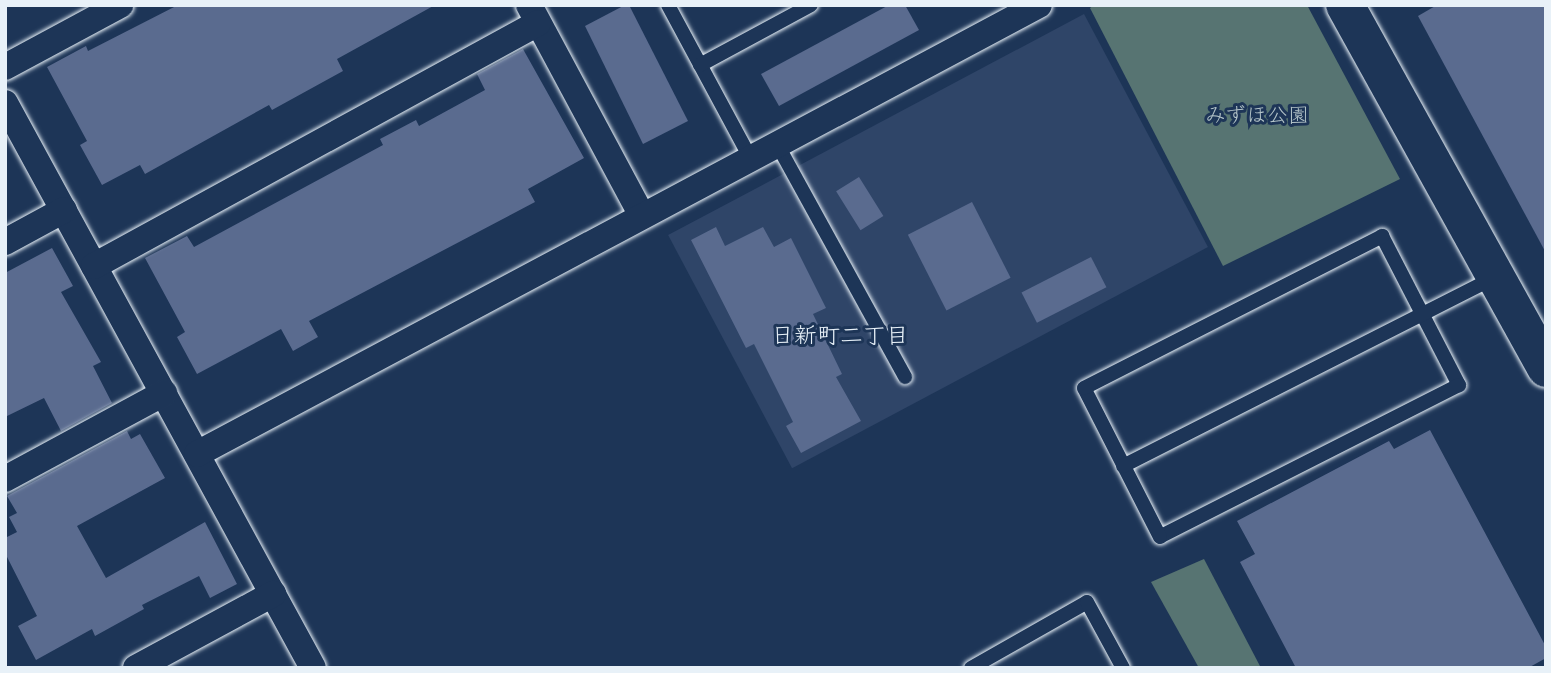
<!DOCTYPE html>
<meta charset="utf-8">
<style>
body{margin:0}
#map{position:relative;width:1551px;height:673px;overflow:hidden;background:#1d3557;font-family:"Gochi Hand","Klee One",sans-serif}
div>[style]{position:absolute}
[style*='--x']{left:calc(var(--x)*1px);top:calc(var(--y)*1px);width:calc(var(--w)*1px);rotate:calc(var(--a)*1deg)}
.built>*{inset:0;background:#2f4568;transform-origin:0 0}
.green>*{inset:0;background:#577472}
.building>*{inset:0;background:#5a6b8f;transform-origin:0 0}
.roads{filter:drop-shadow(0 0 2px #e8f1f8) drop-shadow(0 0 2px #e8f1f8)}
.lane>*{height:14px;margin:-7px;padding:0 7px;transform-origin:7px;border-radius:7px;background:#1d3557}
.street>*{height:26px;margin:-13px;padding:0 13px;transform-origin:13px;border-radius:13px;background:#1d3557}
.secondary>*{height:38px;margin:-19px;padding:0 19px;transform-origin:19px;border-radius:19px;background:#1d3557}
span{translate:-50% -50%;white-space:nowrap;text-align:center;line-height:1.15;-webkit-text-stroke:6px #1d3557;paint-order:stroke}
.park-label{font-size:21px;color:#b5c5c9}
.neighbourhood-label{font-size:23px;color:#e8f1f8}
.frame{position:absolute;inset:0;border:7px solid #e8f1f8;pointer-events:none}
</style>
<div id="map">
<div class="built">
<i style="left:1084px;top:14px;width:264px;height:471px;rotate:62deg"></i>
</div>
<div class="green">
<i style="clip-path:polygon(1094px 5px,1307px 5px,1400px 179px,1223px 266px,1090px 8px)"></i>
<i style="clip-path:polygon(1204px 559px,1261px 668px,1199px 668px,1151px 582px)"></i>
</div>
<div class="building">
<i style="clip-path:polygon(178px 5px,435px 5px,337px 59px,343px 71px,272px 110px,269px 105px,145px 174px,140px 165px,102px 185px,80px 145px,87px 141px,47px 67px,86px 46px,88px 51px)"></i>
<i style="clip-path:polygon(625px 5px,629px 5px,688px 121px,643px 144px,585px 26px)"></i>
<i style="clip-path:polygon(889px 5px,905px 5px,919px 30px,779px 106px,761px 74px)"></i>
<i style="clip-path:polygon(1437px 5px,1546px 5px,1546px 253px,1418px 16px)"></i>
<i style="clip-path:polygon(523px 49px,584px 158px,528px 189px,535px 202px,309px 321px,318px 337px,293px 351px,281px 329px,197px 374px,177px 337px,185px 332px,145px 258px,187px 236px,194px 247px,383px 145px,380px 139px,416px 120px,419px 126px,485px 90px,477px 74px)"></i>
<i style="left:859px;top:177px;width:46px;height:27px;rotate:58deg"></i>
<i style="left:972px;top:202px;width:85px;height:72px;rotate:63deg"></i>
<i style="clip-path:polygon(716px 227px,725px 246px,763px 227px,774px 247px,791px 238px,826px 308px,813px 314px,842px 374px,836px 377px,861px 421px,801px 453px,786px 426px,793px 422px,754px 344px,746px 348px,691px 240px)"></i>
<i style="clip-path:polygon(52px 248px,73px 286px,61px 292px,101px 362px,93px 366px,112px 403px,61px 431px,44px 398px,5px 417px,5px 273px)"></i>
<i style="left:1091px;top:257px;width:34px;height:78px;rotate:63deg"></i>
<i style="clip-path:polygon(1430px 430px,1546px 647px,1546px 658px,1528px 668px,1296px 668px,1240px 562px,1255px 554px,1237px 521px,1389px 441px,1394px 449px)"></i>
<i style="clip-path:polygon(127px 431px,131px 439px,140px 434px,165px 478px,77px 526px,106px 578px,205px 522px,237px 584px,210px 598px,199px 576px,142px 605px,144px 609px,95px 636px,92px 629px,36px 660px,18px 626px,37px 616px,5px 553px,5px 538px,17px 532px,9px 517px,17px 513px,7px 496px)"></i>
</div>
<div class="roads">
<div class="lane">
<i style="--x:668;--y:5;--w:175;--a:61.7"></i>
<i style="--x:700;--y:65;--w:126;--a:-28.4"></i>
<i style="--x:777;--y:144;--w:266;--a:61.2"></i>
<i style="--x:1382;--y:236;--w:168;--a:62.7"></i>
<i style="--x:1459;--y:385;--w:335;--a:153.1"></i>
<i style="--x:1160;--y:537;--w:167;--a:-117"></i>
<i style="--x:1084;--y:388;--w:335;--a:-27"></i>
<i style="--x:1123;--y:466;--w:416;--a:-26.9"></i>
<i style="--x:971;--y:668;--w:133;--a:-29.6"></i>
<i style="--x:1087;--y:602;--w:75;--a:61.4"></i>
</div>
<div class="street">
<i style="--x:529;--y:5;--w:239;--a:61.8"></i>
<i style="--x:5;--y:67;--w:131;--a:-28.3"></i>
<i style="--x:5;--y:103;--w:643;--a:61.4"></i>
<i style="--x:5;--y:242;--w:67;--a:-28.5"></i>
<i style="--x:94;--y:266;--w:506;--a:-28.69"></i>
<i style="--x:197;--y:454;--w:954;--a:-28.07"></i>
<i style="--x:5;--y:479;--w:181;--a:-28.4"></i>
<i style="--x:136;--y:668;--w:156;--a:-28.4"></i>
</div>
<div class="secondary">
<i style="--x:1345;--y:5;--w:415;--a:61"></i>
</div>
</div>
<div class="park-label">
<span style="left:1257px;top:119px">みずほ公園</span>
</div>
<div class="neighbourhood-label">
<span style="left:840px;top:339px">日新町二丁目</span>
</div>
<div class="frame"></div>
</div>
